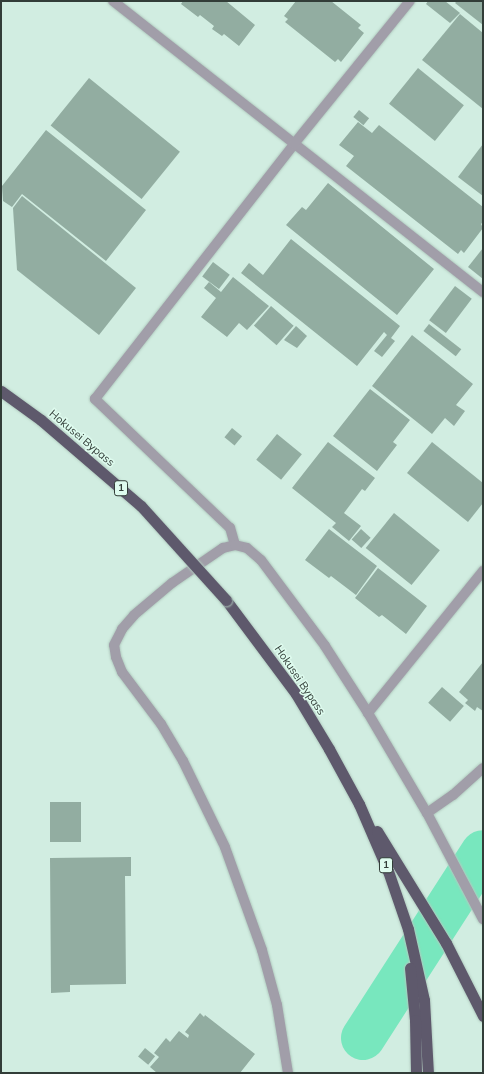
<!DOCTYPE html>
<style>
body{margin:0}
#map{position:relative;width:484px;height:1074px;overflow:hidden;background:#d1ede1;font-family:Mulish,sans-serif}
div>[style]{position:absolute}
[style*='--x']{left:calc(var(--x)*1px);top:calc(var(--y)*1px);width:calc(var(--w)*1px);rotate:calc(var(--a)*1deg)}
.river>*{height:44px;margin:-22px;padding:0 22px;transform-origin:22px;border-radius:22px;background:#78e7be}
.building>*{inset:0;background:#92ada1;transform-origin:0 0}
.roads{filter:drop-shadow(0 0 1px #b1cabf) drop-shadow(0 0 1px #b1cabf)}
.minor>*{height:10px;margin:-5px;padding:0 5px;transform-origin:5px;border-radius:5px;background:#a19ea9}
.tertiary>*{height:10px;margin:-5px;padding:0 5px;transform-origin:5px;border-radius:5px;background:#a19ea9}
.trunk>*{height:11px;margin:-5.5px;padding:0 5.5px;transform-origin:5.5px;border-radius:5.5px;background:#5e596c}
.bridges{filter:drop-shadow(0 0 1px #b1cabf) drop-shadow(0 0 1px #b1cabf)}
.trunk-bridge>*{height:11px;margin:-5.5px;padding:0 5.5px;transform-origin:5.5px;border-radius:5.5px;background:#5e596c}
span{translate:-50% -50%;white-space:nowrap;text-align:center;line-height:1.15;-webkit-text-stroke:3px #defbee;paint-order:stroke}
.shield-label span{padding:1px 3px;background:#defbee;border:1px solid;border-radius:3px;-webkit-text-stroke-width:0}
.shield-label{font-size:10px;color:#323d38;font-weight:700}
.street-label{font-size:11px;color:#323d38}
.frame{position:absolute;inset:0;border:2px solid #323d38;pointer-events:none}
</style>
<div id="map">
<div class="river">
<i style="--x:363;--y:1038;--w:221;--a:-57.2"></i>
</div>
<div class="building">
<i style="clip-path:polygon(183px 1px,226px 1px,255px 25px,239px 46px,224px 34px,222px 36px,212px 29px,214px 26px,200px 15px,198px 17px,181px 4px)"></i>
<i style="clip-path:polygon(296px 1px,331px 1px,361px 25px,358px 28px,364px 33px,341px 62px,338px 59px,335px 62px,285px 22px,288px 19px,284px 16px)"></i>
<i style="clip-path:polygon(428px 1px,445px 1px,460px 13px,450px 23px,426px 4px)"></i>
<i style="clip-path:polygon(457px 1px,483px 1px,483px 25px,455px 3px)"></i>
<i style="clip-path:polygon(460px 14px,483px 33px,483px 109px,422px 60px)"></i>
<i style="left:418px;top:68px;width:59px;height:46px;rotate:39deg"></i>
<i style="left:89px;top:78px;width:117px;height:61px;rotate:39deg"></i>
<i style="left:359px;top:110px;width:13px;height:9px;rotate:39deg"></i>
<i style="clip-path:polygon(358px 122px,372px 133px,379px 125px,483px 207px,483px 222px,481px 224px,483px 228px,464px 253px,461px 250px,458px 254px,346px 166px,354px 156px,339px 145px)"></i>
<i style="clip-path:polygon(46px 130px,146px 210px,106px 261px,22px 194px,12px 207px,3px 201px,2px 186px)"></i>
<i style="clip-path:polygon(483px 144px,483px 196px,458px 177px)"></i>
<i style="clip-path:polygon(328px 183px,434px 269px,397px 315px,286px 225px,302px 207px,306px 210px)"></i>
<i style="clip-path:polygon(22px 196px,136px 288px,99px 335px,17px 270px,13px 208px)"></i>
<i style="clip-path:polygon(291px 239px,400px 326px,391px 338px,395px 341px,382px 357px,374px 351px,387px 335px,384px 332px,357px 366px,241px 273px,249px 263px,263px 275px)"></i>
<i style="clip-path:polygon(483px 248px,483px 279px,468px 267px)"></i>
<i style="left:213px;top:262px;width:21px;height:18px;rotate:37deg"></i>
<i style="clip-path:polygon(233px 277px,269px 306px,247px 330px,239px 323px,227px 337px,201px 317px,216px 298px,204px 288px,209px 282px,221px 292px)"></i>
<i style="left:455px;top:286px;width:21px;height:43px;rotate:37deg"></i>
<i style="left:271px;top:306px;width:30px;height:26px;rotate:41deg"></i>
<i style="left:429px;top:324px;width:41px;height:9px;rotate:38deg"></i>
<i style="clip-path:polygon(296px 326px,307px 336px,297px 348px,284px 340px)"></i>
<i style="clip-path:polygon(412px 335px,473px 384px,456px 405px,465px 411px,454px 426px,445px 418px,432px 434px,372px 386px)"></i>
<i style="clip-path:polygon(370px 389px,410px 420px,393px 442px,397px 445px,377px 471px,333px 436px)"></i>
<i style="left:232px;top:428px;width:13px;height:12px;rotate:39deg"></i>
<i style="left:277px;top:434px;width:32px;height:33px;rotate:39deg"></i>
<i style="clip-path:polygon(328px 442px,375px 478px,365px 491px,362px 489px,344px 513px,361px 526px,349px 541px,332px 527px,336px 523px,292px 488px)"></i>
<i style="clip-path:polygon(432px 442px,483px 483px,483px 503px,468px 522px,407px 473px)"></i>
<i style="left:394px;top:513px;width:59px;height:45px;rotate:39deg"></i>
<i style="clip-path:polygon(329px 529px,377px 566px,356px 595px,331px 576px,329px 578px,305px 560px)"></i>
<i style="left:361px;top:529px;width:13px;height:14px;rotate:42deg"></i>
<i style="clip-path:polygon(378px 568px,427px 606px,406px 634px,382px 615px,379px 617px,355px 598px)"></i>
<i style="clip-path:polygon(483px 662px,483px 711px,477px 707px,475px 711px,465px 703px,468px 700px,459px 692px)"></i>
<i style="left:442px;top:687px;width:29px;height:21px;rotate:41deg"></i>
<i style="left:50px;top:802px;width:31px;height:40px"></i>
<i style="clip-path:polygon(131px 857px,131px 876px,125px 876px,126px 984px,70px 985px,70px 992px,51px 993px,50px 858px)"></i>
<i style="clip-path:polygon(200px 1013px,204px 1017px,205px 1015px,255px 1054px,240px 1073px,157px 1073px,150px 1067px,159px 1057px,154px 1053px,166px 1038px,170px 1042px,179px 1031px,188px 1038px,189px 1035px,185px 1032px)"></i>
<i style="left:145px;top:1048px;width:13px;height:11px;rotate:39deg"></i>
</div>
<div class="roads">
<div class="minor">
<i style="--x:113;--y:1;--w:471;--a:38.2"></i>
<i style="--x:235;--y:545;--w:18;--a:-106"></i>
<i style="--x:230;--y:528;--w:187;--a:-136.3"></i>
<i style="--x:95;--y:399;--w:323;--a:-52"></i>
<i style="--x:294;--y:144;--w:184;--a:-51"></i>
<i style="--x:368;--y:713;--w:183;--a:-51"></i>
<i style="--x:427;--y:813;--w:32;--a:-35"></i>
<i style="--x:453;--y:795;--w:40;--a:-42"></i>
</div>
<div class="tertiary">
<i style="--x:288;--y:1073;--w:69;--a:-99.2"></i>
<i style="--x:277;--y:1005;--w:57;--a:-105.3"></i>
<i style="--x:262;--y:950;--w:109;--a:-109.8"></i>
<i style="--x:225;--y:847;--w:96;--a:-116"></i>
<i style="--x:183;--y:761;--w:43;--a:-120.7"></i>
<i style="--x:161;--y:724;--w:65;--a:-126.9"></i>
<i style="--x:122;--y:672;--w:16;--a:-112"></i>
<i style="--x:116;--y:657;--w:12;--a:-99"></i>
<i style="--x:114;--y:645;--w:18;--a:-63"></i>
<i style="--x:122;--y:629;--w:18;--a:-49"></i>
<i style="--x:134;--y:615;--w:50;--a:-40.1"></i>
<i style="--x:172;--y:583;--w:62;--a:-34.5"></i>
<i style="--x:223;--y:548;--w:12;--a:-14"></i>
<i style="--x:235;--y:545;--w:12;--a:14"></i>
<i style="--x:247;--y:548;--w:18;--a:41"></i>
<i style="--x:261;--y:560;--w:107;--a:53.3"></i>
<i style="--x:325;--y:646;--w:80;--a:57.3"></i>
<i style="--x:368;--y:713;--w:116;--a:59.5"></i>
<i style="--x:427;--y:813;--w:120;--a:62.2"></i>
</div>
<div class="trunk">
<i style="--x:226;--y:600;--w:117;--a:53.3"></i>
<i style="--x:296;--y:694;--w:64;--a:59"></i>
<i style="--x:329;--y:749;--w:63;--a:61.4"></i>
<i style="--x:359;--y:804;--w:73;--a:66.6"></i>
<i style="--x:388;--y:871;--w:61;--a:71"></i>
<i style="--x:408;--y:929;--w:73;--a:77.3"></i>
<i style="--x:424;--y:1000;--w:73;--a:86.9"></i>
<i style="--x:377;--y:831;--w:132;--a:58.4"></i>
<i style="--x:446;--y:943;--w:82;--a:63.1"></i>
<i style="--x:410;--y:968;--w:52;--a:84.5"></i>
<i style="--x:415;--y:1020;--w:53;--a:88.9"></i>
</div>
</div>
<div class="bridges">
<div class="trunk-bridge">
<i style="--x:1;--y:391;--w:49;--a:35.9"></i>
<i style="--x:41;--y:420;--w:132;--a:40.7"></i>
<i style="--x:141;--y:506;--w:127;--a:47.9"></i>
</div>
</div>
<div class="shield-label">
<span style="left:121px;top:488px">1</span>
<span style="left:386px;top:865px">1</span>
</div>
<div class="street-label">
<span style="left:82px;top:438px;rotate:40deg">Hokusei Bypass</span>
<span style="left:300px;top:680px;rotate:56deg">Hokusei Bypass</span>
</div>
<div class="frame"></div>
</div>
